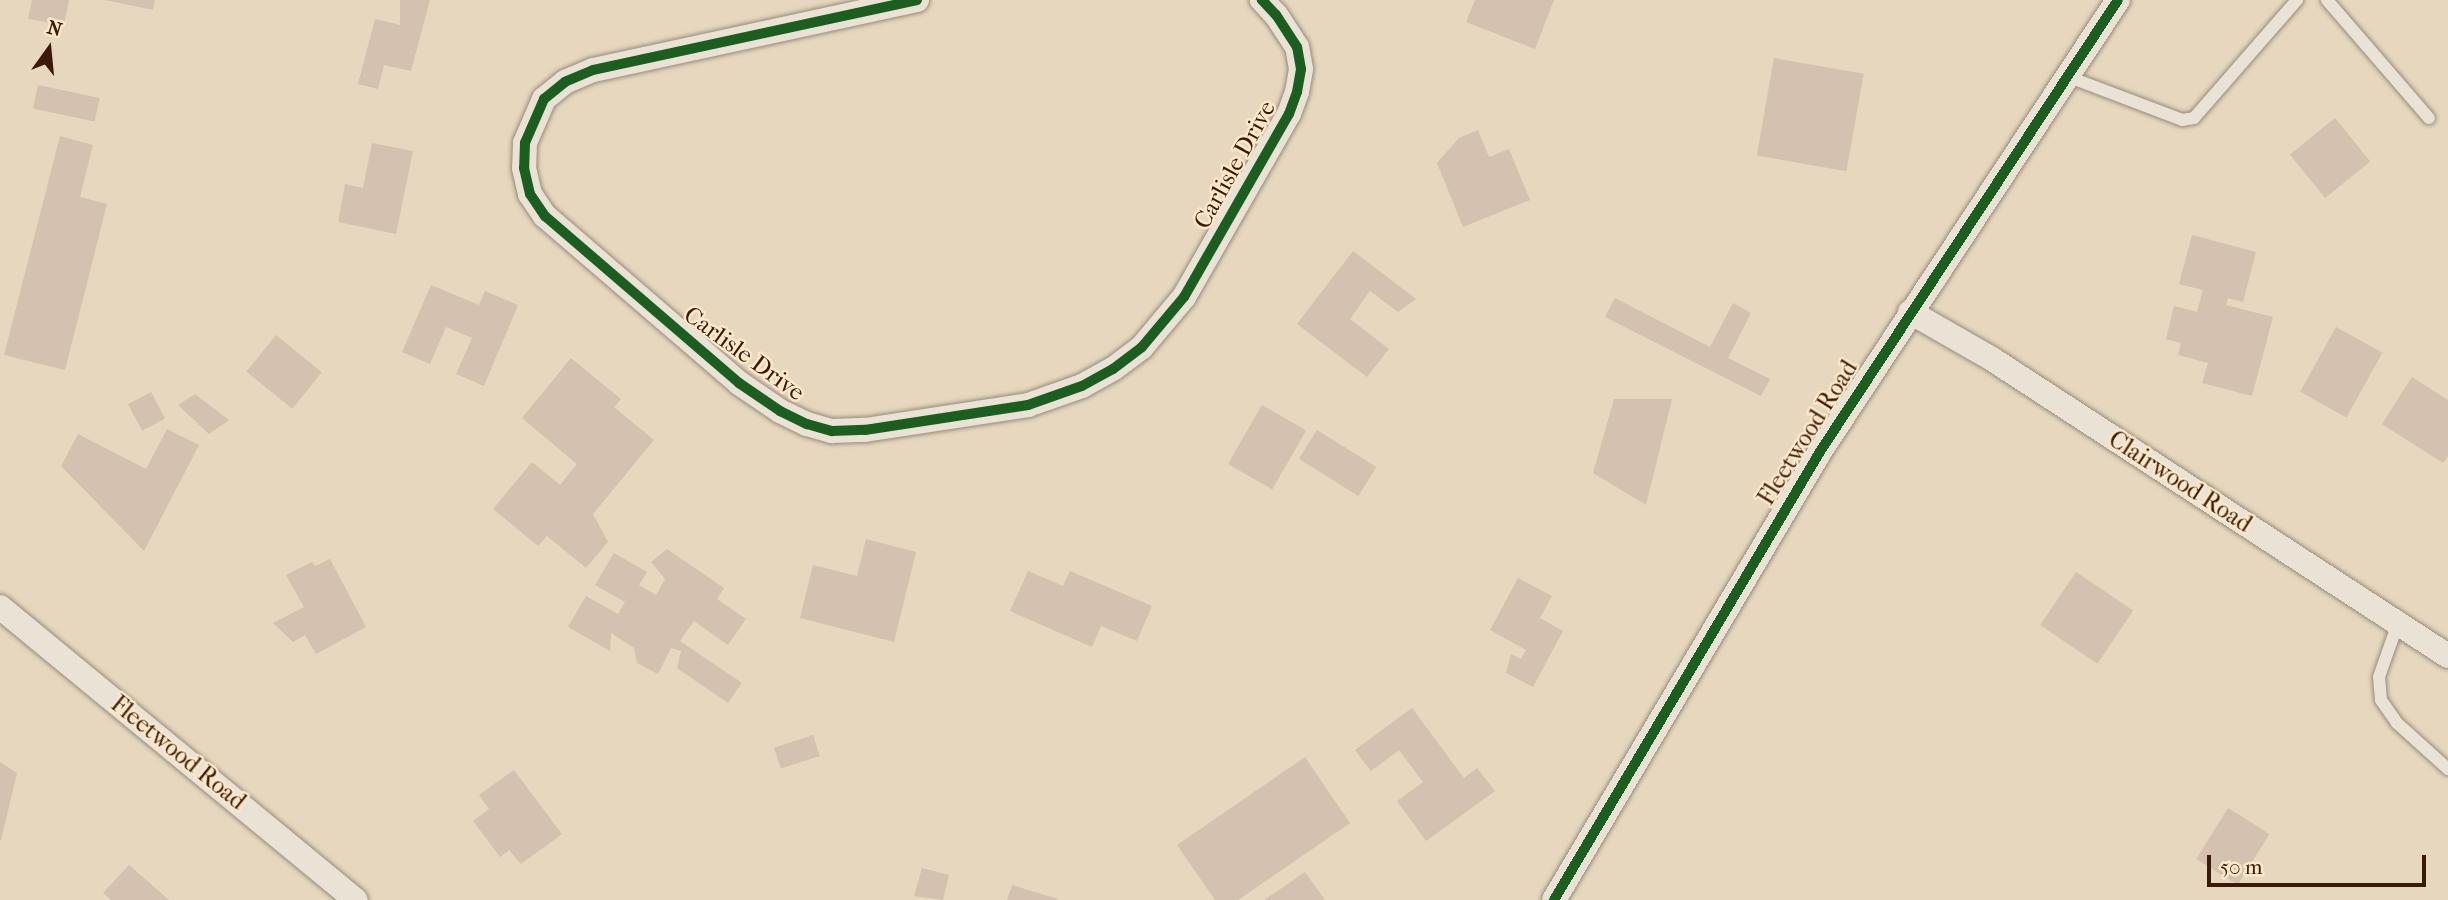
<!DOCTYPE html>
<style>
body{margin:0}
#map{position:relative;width:2448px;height:900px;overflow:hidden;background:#e6d7be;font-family:"IM FELL French Canon",serif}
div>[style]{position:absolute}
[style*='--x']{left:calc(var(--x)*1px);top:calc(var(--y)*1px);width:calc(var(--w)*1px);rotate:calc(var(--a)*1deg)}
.building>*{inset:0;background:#d4c1af;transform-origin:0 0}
.roads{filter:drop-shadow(0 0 2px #988b7b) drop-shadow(0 0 2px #988b7b)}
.service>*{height:12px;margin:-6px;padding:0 6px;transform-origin:6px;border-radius:6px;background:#e9e2d5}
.minor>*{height:24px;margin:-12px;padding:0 12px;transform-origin:12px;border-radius:12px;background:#e9e2d5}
.cycleway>*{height:10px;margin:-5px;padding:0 5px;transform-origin:5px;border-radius:5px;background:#1b5e20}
span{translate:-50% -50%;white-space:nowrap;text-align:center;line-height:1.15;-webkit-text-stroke:5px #fae8c9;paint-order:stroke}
.street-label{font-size:24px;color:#3a1a0a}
.north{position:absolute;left:14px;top:14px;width:70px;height:70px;-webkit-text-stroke:5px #fae8c9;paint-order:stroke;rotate:15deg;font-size:19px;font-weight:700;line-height:28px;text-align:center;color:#3a1a0a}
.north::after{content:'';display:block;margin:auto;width:24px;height:32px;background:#3a1a0a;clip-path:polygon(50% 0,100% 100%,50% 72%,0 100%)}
.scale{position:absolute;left:2207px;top:855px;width:219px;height:32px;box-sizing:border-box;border:4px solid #3a1a0a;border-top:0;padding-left:9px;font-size:21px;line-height:24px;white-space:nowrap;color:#3a1a0a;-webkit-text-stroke:5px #fae8c9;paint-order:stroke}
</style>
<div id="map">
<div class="building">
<i style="clip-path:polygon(32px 0,69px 0,64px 25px,28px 19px)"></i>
<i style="clip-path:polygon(105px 0,155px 0,153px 10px)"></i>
<i style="clip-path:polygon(400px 0,430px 0,411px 71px,384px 65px,378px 89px,358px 84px,375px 19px,400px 25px)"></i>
<i style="clip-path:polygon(1475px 0,1554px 0,1535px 49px,1466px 22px)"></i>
<i style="left:1774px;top:58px;width:91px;height:99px;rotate:10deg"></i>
<i style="left:38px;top:85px;width:63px;height:24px;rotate:12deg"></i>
<i style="left:2335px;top:118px;width:56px;height:58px;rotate:51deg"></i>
<i style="clip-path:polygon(1478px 130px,1489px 157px,1509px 149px,1530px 200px,1463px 227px,1437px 163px,1459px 138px)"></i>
<i style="clip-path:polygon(60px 136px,93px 145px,80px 197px,107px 204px,65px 370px,4px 355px)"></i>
<i style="clip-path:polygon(372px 143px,413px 151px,396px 234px,338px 222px,345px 184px,363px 188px)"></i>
<i style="clip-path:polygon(2192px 235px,2256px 252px,2243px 302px,2228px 298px,2226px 305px,2273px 317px,2252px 396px,2202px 383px,2208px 363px,2178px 355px,2181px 343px,2166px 339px,2174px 306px,2197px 312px,2203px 290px,2179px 284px)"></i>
<i style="clip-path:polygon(1353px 251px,1416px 299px,1398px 312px,1370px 291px,1350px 319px,1389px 349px,1367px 377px,1297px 324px)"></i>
<i style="clip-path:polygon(431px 285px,479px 305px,485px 291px,518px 305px,484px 386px,456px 374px,472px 338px,446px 327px,430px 364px,402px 352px)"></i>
<i style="clip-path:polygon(1615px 298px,1710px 347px,1733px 303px,1751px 313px,1728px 358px,1770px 379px,1761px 396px,1605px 317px)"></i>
<i style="left:2336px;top:327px;width:53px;height:74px;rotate:29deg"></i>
<i style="left:276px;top:335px;width:59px;height:47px;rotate:39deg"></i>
<i style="clip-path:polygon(571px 358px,621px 399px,614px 407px,654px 440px,593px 514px,608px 542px,586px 568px,547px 536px,538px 546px,493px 509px,532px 462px,560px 485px,577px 464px,522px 418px)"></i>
<i style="clip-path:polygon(2412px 377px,2448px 400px,2448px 456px,2443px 463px,2382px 424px)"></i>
<i style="left:151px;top:392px;width:30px;height:26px;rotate:62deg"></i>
<i style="clip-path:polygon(195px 394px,229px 420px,209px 434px,178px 405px)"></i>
<i style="clip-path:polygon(1614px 399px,1672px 399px,1646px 505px,1593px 473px)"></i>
<i style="left:1262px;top:405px;width:51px;height:68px;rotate:30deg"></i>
<i style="clip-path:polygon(167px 429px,199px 445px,144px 551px,61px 466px,78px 434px,146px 469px)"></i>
<i style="left:1317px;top:430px;width:70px;height:34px;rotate:32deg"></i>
<i style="clip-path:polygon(866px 539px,916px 552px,894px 642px,800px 618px,813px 565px,857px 576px)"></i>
<i style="clip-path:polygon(667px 549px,724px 588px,717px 599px,746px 619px,728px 645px,694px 621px,680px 641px,742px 683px,728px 703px,677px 668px,681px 651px,671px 648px,658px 674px,637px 663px,634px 648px,611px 633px,610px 651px,568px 627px,586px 596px,618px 614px,625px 602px,595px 585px,614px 553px,647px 572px,639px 585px,656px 595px,665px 579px,651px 562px)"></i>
<i style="clip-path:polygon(330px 559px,366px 627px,316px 654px,305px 635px,293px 642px,273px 623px,304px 607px,286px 575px,312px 562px,315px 566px)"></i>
<i style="clip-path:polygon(1028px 571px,1063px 586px,1070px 571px,1152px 606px,1137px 641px,1101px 626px,1092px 647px,1010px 611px)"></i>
<i style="left:2076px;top:572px;width:69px;height:64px;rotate:34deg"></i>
<i style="clip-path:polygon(1518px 578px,1552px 596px,1540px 618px,1563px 631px,1533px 687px,1506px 673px,1511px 654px,1521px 659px,1526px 650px,1490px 630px)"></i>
<i style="clip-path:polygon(1412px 708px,1464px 778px,1477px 768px,1495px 791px,1426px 841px,1397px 801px,1423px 782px,1399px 750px,1371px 771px,1355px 750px)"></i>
<i style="left:813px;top:735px;width:22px;height:41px;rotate:72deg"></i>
<i style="clip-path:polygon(1305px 757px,1350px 823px,1238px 900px,1215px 900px,1177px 845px)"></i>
<i style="clip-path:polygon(0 762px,17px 773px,1px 840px,0 840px)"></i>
<i style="clip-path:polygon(514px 770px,562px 834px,521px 864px,509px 850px,500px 857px,473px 821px,489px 809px,479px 795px)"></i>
<i style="left:2228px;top:808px;width:49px;height:60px;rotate:32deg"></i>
<i style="clip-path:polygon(129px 865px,169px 900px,111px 900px,103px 893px)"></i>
<i style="clip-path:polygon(922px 868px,949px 875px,943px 900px,914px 896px)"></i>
<i style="clip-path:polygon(1305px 872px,1325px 900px,1264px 900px)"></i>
<i style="clip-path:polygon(1012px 885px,1058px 899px,1058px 900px,1007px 900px)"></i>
</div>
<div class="roads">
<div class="service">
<i style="--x:2327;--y:0;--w:156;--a:49.2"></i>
<i style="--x:2069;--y:77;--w:121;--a:20.8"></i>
<i style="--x:2182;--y:120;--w:12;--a:-9"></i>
<i style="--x:2194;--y:118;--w:157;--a:-48.9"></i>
<i style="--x:2398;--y:623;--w:57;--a:109.4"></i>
<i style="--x:2379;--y:677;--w:23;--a:85"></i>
<i style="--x:2381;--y:700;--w:28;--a:55"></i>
<i style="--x:2397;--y:723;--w:69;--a:42"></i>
</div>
<div class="minor">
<i style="--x:917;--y:0;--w:331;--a:167.8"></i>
<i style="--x:593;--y:70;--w:30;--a:157"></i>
<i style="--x:565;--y:82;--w:27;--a:141"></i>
<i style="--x:544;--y:99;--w:48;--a:113.4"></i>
<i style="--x:525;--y:143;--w:25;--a:92"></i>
<i style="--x:524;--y:168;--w:27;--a:77"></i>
<i style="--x:530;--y:194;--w:27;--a:56"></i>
<i style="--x:545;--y:216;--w:256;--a:40.7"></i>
<i style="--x:739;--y:383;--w:50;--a:34.3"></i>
<i style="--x:780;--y:411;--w:30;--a:26"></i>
<i style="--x:807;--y:424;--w:26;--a:16"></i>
<i style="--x:832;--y:431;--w:33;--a:-2"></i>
<i style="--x:865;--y:430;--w:165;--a:-8.7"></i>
<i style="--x:1028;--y:405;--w:57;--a:-19.4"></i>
<i style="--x:1082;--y:386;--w:35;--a:-29"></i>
<i style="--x:1113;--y:369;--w:36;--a:-37"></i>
<i style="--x:1142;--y:347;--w:65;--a:-50"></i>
<i style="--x:1184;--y:297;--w:211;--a:-60.2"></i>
<i style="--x:1289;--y:114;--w:23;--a:-70"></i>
<i style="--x:1297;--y:92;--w:23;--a:-80"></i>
<i style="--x:1301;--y:69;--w:22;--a:-100"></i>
<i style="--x:1297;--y:47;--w:38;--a:-123"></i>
<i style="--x:1276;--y:15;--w:21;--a:-133"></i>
<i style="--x:1910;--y:312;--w:95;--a:29.8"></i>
<i style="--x:1992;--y:359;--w:544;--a:33.08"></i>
<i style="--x:0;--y:607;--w:461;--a:39.5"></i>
<i style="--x:1554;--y:900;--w:523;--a:-59.32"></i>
<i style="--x:1821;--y:450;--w:539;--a:-56.58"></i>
</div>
</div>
<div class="cycleway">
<i style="--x:917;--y:0;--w:331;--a:167.8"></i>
<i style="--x:593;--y:70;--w:30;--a:157"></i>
<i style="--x:565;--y:82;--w:27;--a:141"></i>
<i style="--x:544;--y:99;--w:48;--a:113.4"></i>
<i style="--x:525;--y:143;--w:25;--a:92"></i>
<i style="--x:524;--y:168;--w:27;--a:77"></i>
<i style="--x:530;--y:194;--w:27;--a:56"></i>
<i style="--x:545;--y:216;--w:256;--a:40.7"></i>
<i style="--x:739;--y:383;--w:50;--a:34.3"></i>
<i style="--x:780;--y:411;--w:30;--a:26"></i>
<i style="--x:807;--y:424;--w:26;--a:16"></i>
<i style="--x:832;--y:431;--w:33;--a:-2"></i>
<i style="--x:865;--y:430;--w:165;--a:-8.7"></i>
<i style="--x:1028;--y:405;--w:57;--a:-19.4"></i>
<i style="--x:1082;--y:386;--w:35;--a:-29"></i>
<i style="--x:1113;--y:369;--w:36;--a:-37"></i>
<i style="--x:1142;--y:347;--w:65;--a:-50"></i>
<i style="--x:1184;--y:297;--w:211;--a:-60.2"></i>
<i style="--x:1289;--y:114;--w:23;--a:-70"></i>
<i style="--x:1297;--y:92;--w:23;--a:-80"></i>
<i style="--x:1301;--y:69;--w:22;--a:-100"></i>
<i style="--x:1297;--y:47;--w:38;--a:-123"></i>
<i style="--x:1276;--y:15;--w:21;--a:-133"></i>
<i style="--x:1554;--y:900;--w:523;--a:-59.32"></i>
<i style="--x:1821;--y:450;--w:539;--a:-56.58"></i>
</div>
<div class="street-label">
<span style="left:1235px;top:165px;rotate:-61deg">Carlisle Drive</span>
<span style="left:744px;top:354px;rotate:36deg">Carlisle Drive</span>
<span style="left:1808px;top:433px;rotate:-58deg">Fleetwood Road</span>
<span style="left:2180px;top:482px;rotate:33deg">Clairwood Road</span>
<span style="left:178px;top:753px;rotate:39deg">Fleetwood Road</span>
</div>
<div class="north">N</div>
<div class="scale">50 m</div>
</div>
